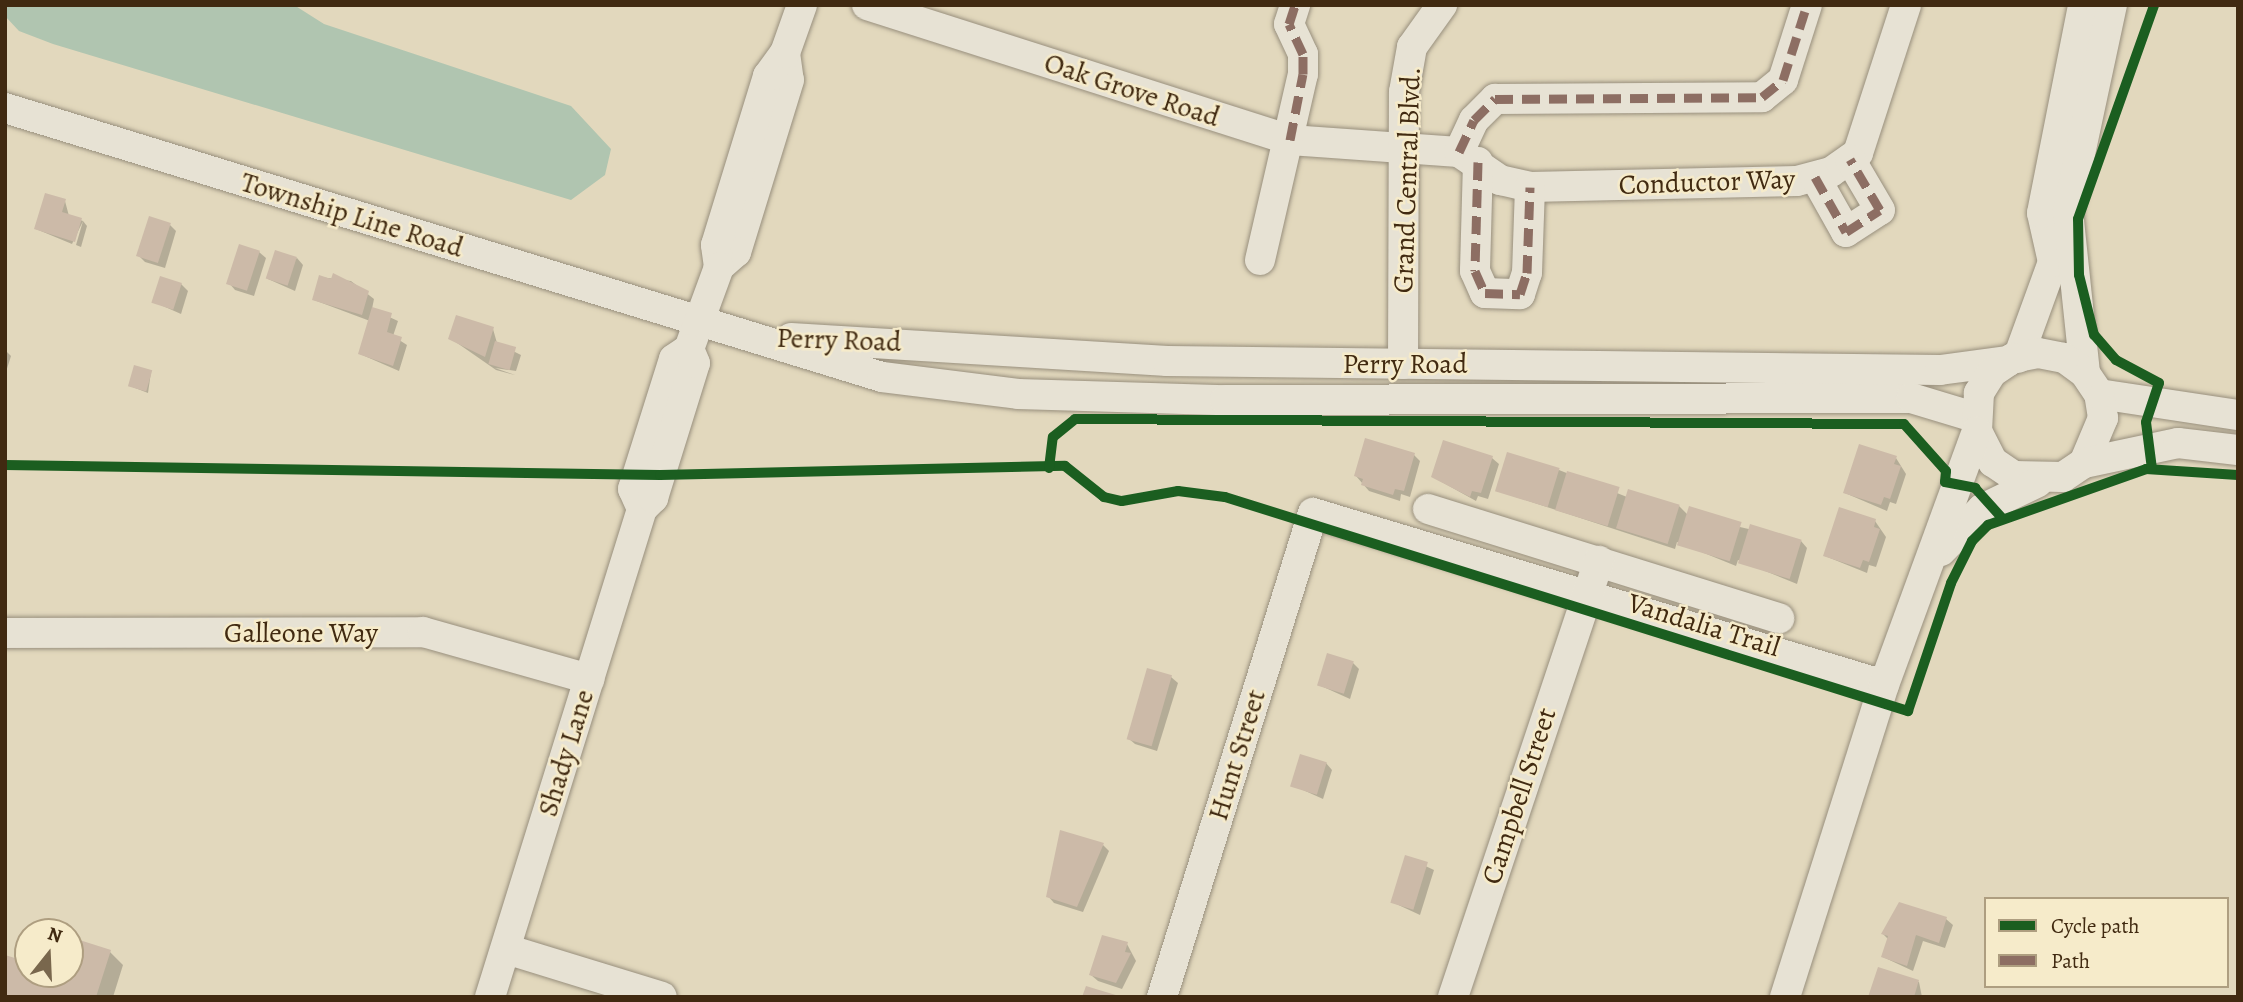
<!DOCTYPE html>
<style>
body{margin:0}
#map{position:relative;width:2243px;height:1002px;overflow:hidden;background:#e2d8bd;font-family:Alegreya,serif}
div>[style]{position:absolute}
[style*='--x']{left:calc(var(--x)*1px);top:calc(var(--y)*1px);width:calc(var(--w)*1px);rotate:calc(var(--a)*1deg)}
.water>*{inset:0;background:#b0c5b0}
.shadow>*{inset:0;background:#0003}
.building>*{inset:0;background:#ccbaa8;transform-origin:0 0}
.roads{filter:drop-shadow(0 0 2px #988f7d) drop-shadow(0 0 2px #988f7d)}
.minor>*{height:30px;margin:-15px;padding:0 15px;transform-origin:15px;border-radius:15px;background:#e7e2d4}
.quiet>*{height:9px;margin-top:-4.5px;transform-origin:0;background:repeating-linear-gradient(90deg,#8d6e63 0 18px,transparent 0 27px)}
.cycleway>*{height:10px;margin:-5px;padding:0 5px;transform-origin:5px;border-radius:5px;background:#1b5e20}
span{translate:-50% -50%;white-space:nowrap;text-align:center;line-height:1.15;-webkit-text-stroke:5px #f6ebca;paint-order:stroke}
.street-label{font-size:28px;color:#412a11}
.frame{position:absolute;inset:0;border:7px solid #412a11;pointer-events:none}
.legend{position:absolute;left:1984px;top:897px;width:245px;height:91px;box-sizing:border-box;background:#f6ebca;border:2px solid #ae9e80;margin:0;padding:9px 12px;list-style:none;font-size:21px;color:#412a11}
.legend li{display:flex;align-items:center;gap:14px;height:35px}
.legend b{width:35px;border:2px solid #ae9e80}
.north{position:absolute;left:14px;top:918px;width:70px;height:70px;box-sizing:border-box;background:#f6ebca;border:2px solid #ae9e80;border-radius:50%;rotate:18deg;font-size:19px;font-weight:700;line-height:28px;text-align:center;color:#412a11}
.north::after{content:'';display:block;margin:auto;width:24px;height:32px;background:#79674d;clip-path:polygon(50% 0,100% 100%,50% 72%,0 100%)}
</style>
<div id="map">
<div class="water">
<i style="clip-path:polygon(5px 5px,294px 5px,324px 24px,571px 106px,611px 149px,605px 175px,571px 200px,53px 44px,19px 31px,5px 16px)"></i>
</div>
<div class="shadow">
<i style="clip-path:polygon(46px 195px,65px 201px,69px 216px,83px 221px,72px 244px,36px 229px)"></i>
<i style="clip-path:polygon(83px 221px,87px 226px,81px 247px,76px 245px)"></i>
<i style="clip-path:polygon(170px 225px,176px 231px,165px 268px,145px 262px,138px 255px)"></i>
<i style="clip-path:polygon(259px 252px,266px 258px,254px 296px,235px 290px,229px 283px)"></i>
<i style="clip-path:polygon(297px 258px,303px 265px,295px 291px,268px 279px)"></i>
<i style="clip-path:polygon(320px 277px,351px 281px,374px 299px,372px 309px,398px 321px,393px 336px,407px 345px,399px 371px,360px 354px,370px 321px,314px 300px)"></i>
<i style="clip-path:polygon(181px 284px,188px 291px,181px 314px,154px 302px)"></i>
<i style="clip-path:polygon(493px 329px,497px 343px,521px 355px,516px 371px,495px 368px,515px 375px,496px 370px,450px 338px)"></i>
<i style="clip-path:polygon(5px 350px,11px 356px,5px 375px)"></i>
<i style="clip-path:polygon(151px 372px,148px 393px,130px 386px)"></i>
<i style="clip-path:polygon(1414px 455px,1420px 461px,1410px 497px,1401px 494px,1400px 501px,1369px 491px,1356px 476px)"></i>
<i style="clip-path:polygon(1492px 458px,1499px 464px,1488px 499px,1478px 496px,1476px 501px,1433px 477px)"></i>
<i style="clip-path:polygon(1896px 458px,1906px 474px,1896px 504px,1890px 502px,1887px 511px,1845px 493px)"></i>
<i style="clip-path:polygon(1559px 470px,1627px 497px,1679px 506px,1688px 515px,1801px 541px,1807px 548px,1797px 584px,1738px 560px,1736px 566px,1677px 542px,1675px 549px,1498px 491px)"></i>
<i style="clip-path:polygon(1875px 521px,1886px 537px,1876px 567px,1869px 565px,1867px 573px,1825px 556px)"></i>
<i style="clip-path:polygon(1353px 663px,1359px 669px,1350px 699px,1319px 685px)"></i>
<i style="clip-path:polygon(1171px 677px,1178px 683px,1157px 751px,1135px 744px,1128px 738px)"></i>
<i style="clip-path:polygon(1326px 763px,1332px 770px,1323px 799px,1292px 785px)"></i>
<i style="clip-path:polygon(1103px 845px,1109px 851px,1083px 912px,1054px 903px,1048px 896px)"></i>
<i style="clip-path:polygon(1406px 857px,1434px 870px,1420px 915px,1392px 902px)"></i>
<i style="clip-path:polygon(1946px 919px,1953px 925px,1945px 948px,1923px 941px,1913px 971px,1883px 957px,1889px 940px,1883px 934px)"></i>
<i style="clip-path:polygon(70px 939px,110px 952px,123px 965px,113px 997px,5px 997px,28px 964px,28px 974px,70px 974px)"></i>
<i style="clip-path:polygon(1127px 944px,1136px 961px,1122px 989px,1098px 981px,1091px 975px)"></i>
<i style="clip-path:polygon(1879px 969px,1919px 982px,1922px 997px,1870px 997px)"></i>
</div>
<div class="building">
<i style="clip-path:polygon(45px 193px,66px 199px,62px 212px,82px 218px,75px 242px,34px 229px)"></i>
<i style="left:149px;top:216px;width:23px;height:42px;rotate:18deg"></i>
<i style="left:239px;top:244px;width:22px;height:42px;rotate:18deg"></i>
<i style="left:275px;top:250px;width:23px;height:30px;rotate:18deg"></i>
<i style="clip-path:polygon(333px 273px,369px 291px,362px 315px,312px 300px,319px 275px,331px 279px)"></i>
<i style="left:160px;top:276px;width:23px;height:28px;rotate:18deg"></i>
<i style="clip-path:polygon(372px 307px,392px 313px,387px 332px,402px 337px,393px 366px,358px 354px)"></i>
<i style="clip-path:polygon(456px 315px,494px 327px,485px 357px,448px 339px)"></i>
<i style="left:495px;top:341px;width:22px;height:24px;rotate:16deg"></i>
<i style="left:134px;top:365px;width:19px;height:22px;rotate:16deg"></i>
<i style="clip-path:polygon(1365px 438px,1415px 453px,1404px 491px,1395px 489px,1393px 495px,1361px 485px,1363px 479px,1354px 476px)"></i>
<i style="clip-path:polygon(1443px 440px,1493px 456px,1481px 493px,1472px 491px,1470px 497px,1431px 477px)"></i>
<i style="clip-path:polygon(1859px 444px,1897px 456px,1894px 464px,1901px 466px,1890px 499px,1884px 497px,1881px 505px,1843px 493px)"></i>
<i style="left:1507px;top:452px;width:55px;height:41px;rotate:17deg"></i>
<i style="left:1567px;top:471px;width:55px;height:41px;rotate:17deg"></i>
<i style="left:1628px;top:489px;width:54px;height:41px;rotate:17deg"></i>
<i style="left:1689px;top:506px;width:55px;height:41px;rotate:17deg"></i>
<i style="clip-path:polygon(1839px 507px,1876px 519px,1874px 527px,1880px 529px,1869px 562px,1863px 560px,1860px 568px,1823px 556px)"></i>
<i style="left:1750px;top:524px;width:54px;height:41px;rotate:17deg"></i>
<i style="left:1327px;top:653px;width:28px;height:34px;rotate:17deg"></i>
<i style="left:1147px;top:668px;width:26px;height:74px;rotate:16deg"></i>
<i style="left:1300px;top:754px;width:28px;height:34px;rotate:17deg"></i>
<i style="clip-path:polygon(1060px 830px,1104px 843px,1077px 907px,1046px 897px)"></i>
<i style="left:1405px;top:855px;width:24px;height:50px;rotate:17deg"></i>
<i style="clip-path:polygon(1899px 902px,1947px 917px,1939px 943px,1916px 935px,1907px 966px,1881px 957px,1888px 936px,1881px 934px)"></i>
<i style="clip-path:polygon(1102px 935px,1128px 942px,1125px 952px,1131px 953px,1116px 983px,1089px 975px)"></i>
<i style="clip-path:polygon(70px 937px,111px 950px,96px 997px,5px 997px,5px 955px,28px 962px,28px 974px,70px 974px)"></i>
<i style="clip-path:polygon(1878px 967px,1919px 980px,1914px 997px,1868px 997px)"></i>
<i style="clip-path:polygon(1086px 986px,1119px 996px,1118px 997px,1082px 997px)"></i>
</div>
<div class="roads">
<div class="minor">
<i style="--x:867;--y:5;--w:444;--a:17.7"></i>
<i style="--x:1290;--y:140;--w:169;--a:4.1"></i>
<i style="--x:1459;--y:152;--w:50;--a:34.3"></i>
<i style="--x:1500;--y:180;--w:31;--a:13"></i>
<i style="--x:1530;--y:187;--w:267;--a:-1.3"></i>
<i style="--x:1797;--y:181;--w:35;--a:-15"></i>
<i style="--x:1831;--y:172;--w:33;--a:-35"></i>
<i style="--x:1858;--y:153;--w:156;--a:-72"></i>
<i style="--x:785;--y:53;--w:27;--a:82"></i>
<i style="--x:789;--y:80;--w:180;--a:107.1"></i>
<i style="--x:736;--y:252;--w:23;--a:139"></i>
<i style="--x:719;--y:267;--w:22;--a:-98"></i>
<i style="--x:716;--y:245;--w:177;--a:-72.9"></i>
<i style="--x:768;--y:76;--w:29;--a:-54"></i>
<i style="--x:785;--y:53;--w:51;--a:-70.5"></i>
<i style="--x:5;--y:108;--w:917;--a:17.05"></i>
<i style="--x:882;--y:377;--w:137;--a:7.1"></i>
<i style="--x:1018;--y:394;--w:207;--a:1.7"></i>
<i style="--x:1225;--y:400;--w:686;--a:-0.17"></i>
<i style="--x:1911;--y:398;--w:66;--a:16.8"></i>
<i style="--x:1459;--y:152;--w:35;--a:-65"></i>
<i style="--x:1474;--y:120;--w:30;--a:-45"></i>
<i style="--x:1495;--y:99;--w:267;--a:-0.4"></i>
<i style="--x:1762;--y:97;--w:27;--a:-39"></i>
<i style="--x:1783;--y:80;--w:79;--a:-72.3"></i>
<i style="--x:1478;--y:162;--w:109;--a:91.6"></i>
<i style="--x:1475;--y:271;--w:24;--a:66"></i>
<i style="--x:1485;--y:293;--w:35;--a:2"></i>
<i style="--x:1520;--y:294;--w:22;--a:-72"></i>
<i style="--x:1527;--y:273;--w:86;--a:-88"></i>
<i style="--x:1815;--y:177;--w:63;--a:60.6"></i>
<i style="--x:1846;--y:232;--w:40;--a:-32.9"></i>
<i style="--x:1880;--y:210;--w:59;--a:-120.5"></i>
<i style="--x:1260;--y:260;--w:191;--a:-77"></i>
<i style="--x:1303;--y:74;--w:20;--a:-90"></i>
<i style="--x:1303;--y:54;--w:33;--a:-115"></i>
<i style="--x:1289;--y:24;--w:20;--a:-72"></i>
<i style="--x:791;--y:338;--w:377;--a:3.5"></i>
<i style="--x:1167;--y:361;--w:773;--a:0.67"></i>
<i style="--x:1940;--y:370;--w:69;--a:-7.5"></i>
<i style="--x:2018;--y:358;--w:102;--a:-70"></i>
<i style="--x:2053;--y:262;--w:50;--a:-102.7"></i>
<i style="--x:2042;--y:213;--w:212;--a:-78.8"></i>
<i style="--x:1403;--y:364;--w:272;--a:-89.8"></i>
<i style="--x:1404;--y:92;--w:46;--a:-79.9"></i>
<i style="--x:1412;--y:47;--w:52;--a:-54.5"></i>
<i style="--x:2085;--y:373;--w:164;--a:-96"></i>
<i style="--x:2068;--y:210;--w:210;--a:-77.9"></i>
<i style="--x:2099;--y:394;--w:141;--a:8.6"></i>
<i style="--x:2084;--y:463;--w:49;--a:-67.1"></i>
<i style="--x:2103;--y:418;--w:24;--a:-99"></i>
<i style="--x:2099;--y:394;--w:25;--a:-124"></i>
<i style="--x:2085;--y:373;--w:26;--a:-144"></i>
<i style="--x:2064;--y:358;--w:26;--a:-169"></i>
<i style="--x:2038;--y:353;--w:25;--a:169"></i>
<i style="--x:2013;--y:358;--w:25;--a:146"></i>
<i style="--x:1992;--y:372;--w:25;--a:122"></i>
<i style="--x:1979;--y:393;--w:38;--a:93"></i>
<i style="--x:1977;--y:431;--w:35;--a:63"></i>
<i style="--x:1993;--y:462;--w:25;--a:34"></i>
<i style="--x:2014;--y:476;--w:49;--a:1.2"></i>
<i style="--x:2063;--y:477;--w:25;--a:-34"></i>
<i style="--x:2084;--y:463;--w:96;--a:-12"></i>
<i style="--x:2178;--y:443;--w:60;--a:6.7"></i>
<i style="--x:642;--y:509;--w:22;--a:-114"></i>
<i style="--x:633;--y:489;--w:136;--a:-72.5"></i>
<i style="--x:674;--y:359;--w:18;--a:-34"></i>
<i style="--x:689;--y:349;--w:87;--a:-69.9"></i>
<i style="--x:1428;--y:509;--w:368;--a:17.3"></i>
<i style="--x:1941;--y:551;--w:59;--a:-45.7"></i>
<i style="--x:1982;--y:509;--w:62;--a:-25.7"></i>
<i style="--x:5;--y:633;--w:418;--a:-0.1"></i>
<i style="--x:423;--y:632;--w:173;--a:15.8"></i>
<i style="--x:506;--y:949;--w:163;--a:17.1"></i>
<i style="--x:490;--y:997;--w:511;--a:-72.7"></i>
<i style="--x:642;--y:509;--w:16;--a:-45"></i>
<i style="--x:653;--y:498;--w:141;--a:-72.7"></i>
<i style="--x:695;--y:363;--w:15;--a:-113"></i>
<i style="--x:1162;--y:997;--w:507;--a:-72.67"></i>
<i style="--x:1313;--y:513;--w:596;--a:16.76"></i>
<i style="--x:1453;--y:997;--w:460;--a:-71.5"></i>
<i style="--x:1785;--y:997;--w:327;--a:-72.4"></i>
<i style="--x:1884;--y:685;--w:270;--a:-69.9"></i>
</div>
</div>
<div class="quiet">
<i style="--x:1290;--y:140;--w:67;--a:-78.9"></i>
<i style="--x:1303;--y:74;--w:20;--a:-90"></i>
<i style="--x:1303;--y:54;--w:33;--a:-115"></i>
<i style="--x:1289;--y:24;--w:20;--a:-72"></i>
<i style="--x:1459;--y:152;--w:35;--a:-65"></i>
<i style="--x:1474;--y:120;--w:30;--a:-45"></i>
<i style="--x:1495;--y:99;--w:267;--a:-0.4"></i>
<i style="--x:1762;--y:97;--w:27;--a:-39"></i>
<i style="--x:1783;--y:80;--w:79;--a:-72.3"></i>
<i style="--x:1478;--y:162;--w:109;--a:91.6"></i>
<i style="--x:1475;--y:271;--w:24;--a:66"></i>
<i style="--x:1485;--y:293;--w:35;--a:2"></i>
<i style="--x:1520;--y:294;--w:22;--a:-72"></i>
<i style="--x:1527;--y:273;--w:86;--a:-88"></i>
<i style="--x:1815;--y:177;--w:63;--a:60.6"></i>
<i style="--x:1846;--y:232;--w:40;--a:-32.9"></i>
<i style="--x:1880;--y:210;--w:59;--a:-120.5"></i>
</div>
<div class="cycleway">
<i style="--x:5;--y:465;--w:655;--a:0.87"></i>
<i style="--x:660;--y:475;--w:405;--a:-1.3"></i>
<i style="--x:1065;--y:466;--w:50;--a:38.5"></i>
<i style="--x:1104;--y:497;--w:18;--a:13"></i>
<i style="--x:1122;--y:501;--w:57;--a:-10.1"></i>
<i style="--x:1178;--y:491;--w:47;--a:7.3"></i>
<i style="--x:1225;--y:497;--w:716;--a:17.4"></i>
<i style="--x:1908;--y:711;--w:135;--a:-71.4"></i>
<i style="--x:1951;--y:583;--w:47;--a:-63.4"></i>
<i style="--x:1972;--y:541;--w:23;--a:-45"></i>
<i style="--x:1988;--y:525;--w:168;--a:-19.5"></i>
<i style="--x:2146;--y:469;--w:92;--a:3.7"></i>
<i style="--x:1049;--y:468;--w:31;--a:-83"></i>
<i style="--x:1053;--y:437;--w:28;--a:-39"></i>
<i style="--x:1075;--y:419;--w:829;--a:0.35"></i>
<i style="--x:1904;--y:424;--w:63;--a:48.2"></i>
<i style="--x:1946;--y:471;--w:11;--a:95"></i>
<i style="--x:1945;--y:482;--w:31;--a:11"></i>
<i style="--x:1975;--y:488;--w:39;--a:48"></i>
<i style="--x:2152;--y:469;--w:47;--a:-97.3"></i>
<i style="--x:2146;--y:422;--w:41;--a:-71.6"></i>
<i style="--x:2159;--y:383;--w:49;--a:-151.9"></i>
<i style="--x:2116;--y:360;--w:33;--a:-131"></i>
<i style="--x:2094;--y:335;--w:62;--a:-104"></i>
<i style="--x:2079;--y:275;--w:56;--a:-91"></i>
<i style="--x:2078;--y:219;--w:227;--a:-70.4"></i>
</div>
<div class="street-label">
<span style="left:1132px;top:90px;rotate:18deg">Oak Grove Road</span>
<span style="left:1407px;top:180px;rotate:-88deg">Grand Central Blvd.</span>
<span style="left:1707px;top:182px;rotate:-2deg">Conductor Way</span>
<span style="left:352px;top:215px;rotate:17deg">Township Line Road</span>
<span style="left:839px;top:340px;rotate:2deg">Perry Road</span>
<span style="left:1405px;top:364px">Perry Road</span>
<span style="left:1704px;top:625px;rotate:17deg">Vandalia Trail</span>
<span style="left:301px;top:633px">Galleone Way</span>
<span style="left:566px;top:753px;rotate:-73deg">Shady Lane</span>
<span style="left:1237px;top:755px;rotate:-73deg">Hunt Street</span>
<span style="left:1519px;top:796px;rotate:-72deg">Campbell Street</span>
</div>
<div class="frame"></div>
<ul class="legend">
<li><b style="height:9px;background:#1b5e20"></b>Cycle path</li>
<li><b style="height:9px;background:#8d6e63"></b>Path</li>
</ul>
<div class="north">N</div>
</div>
